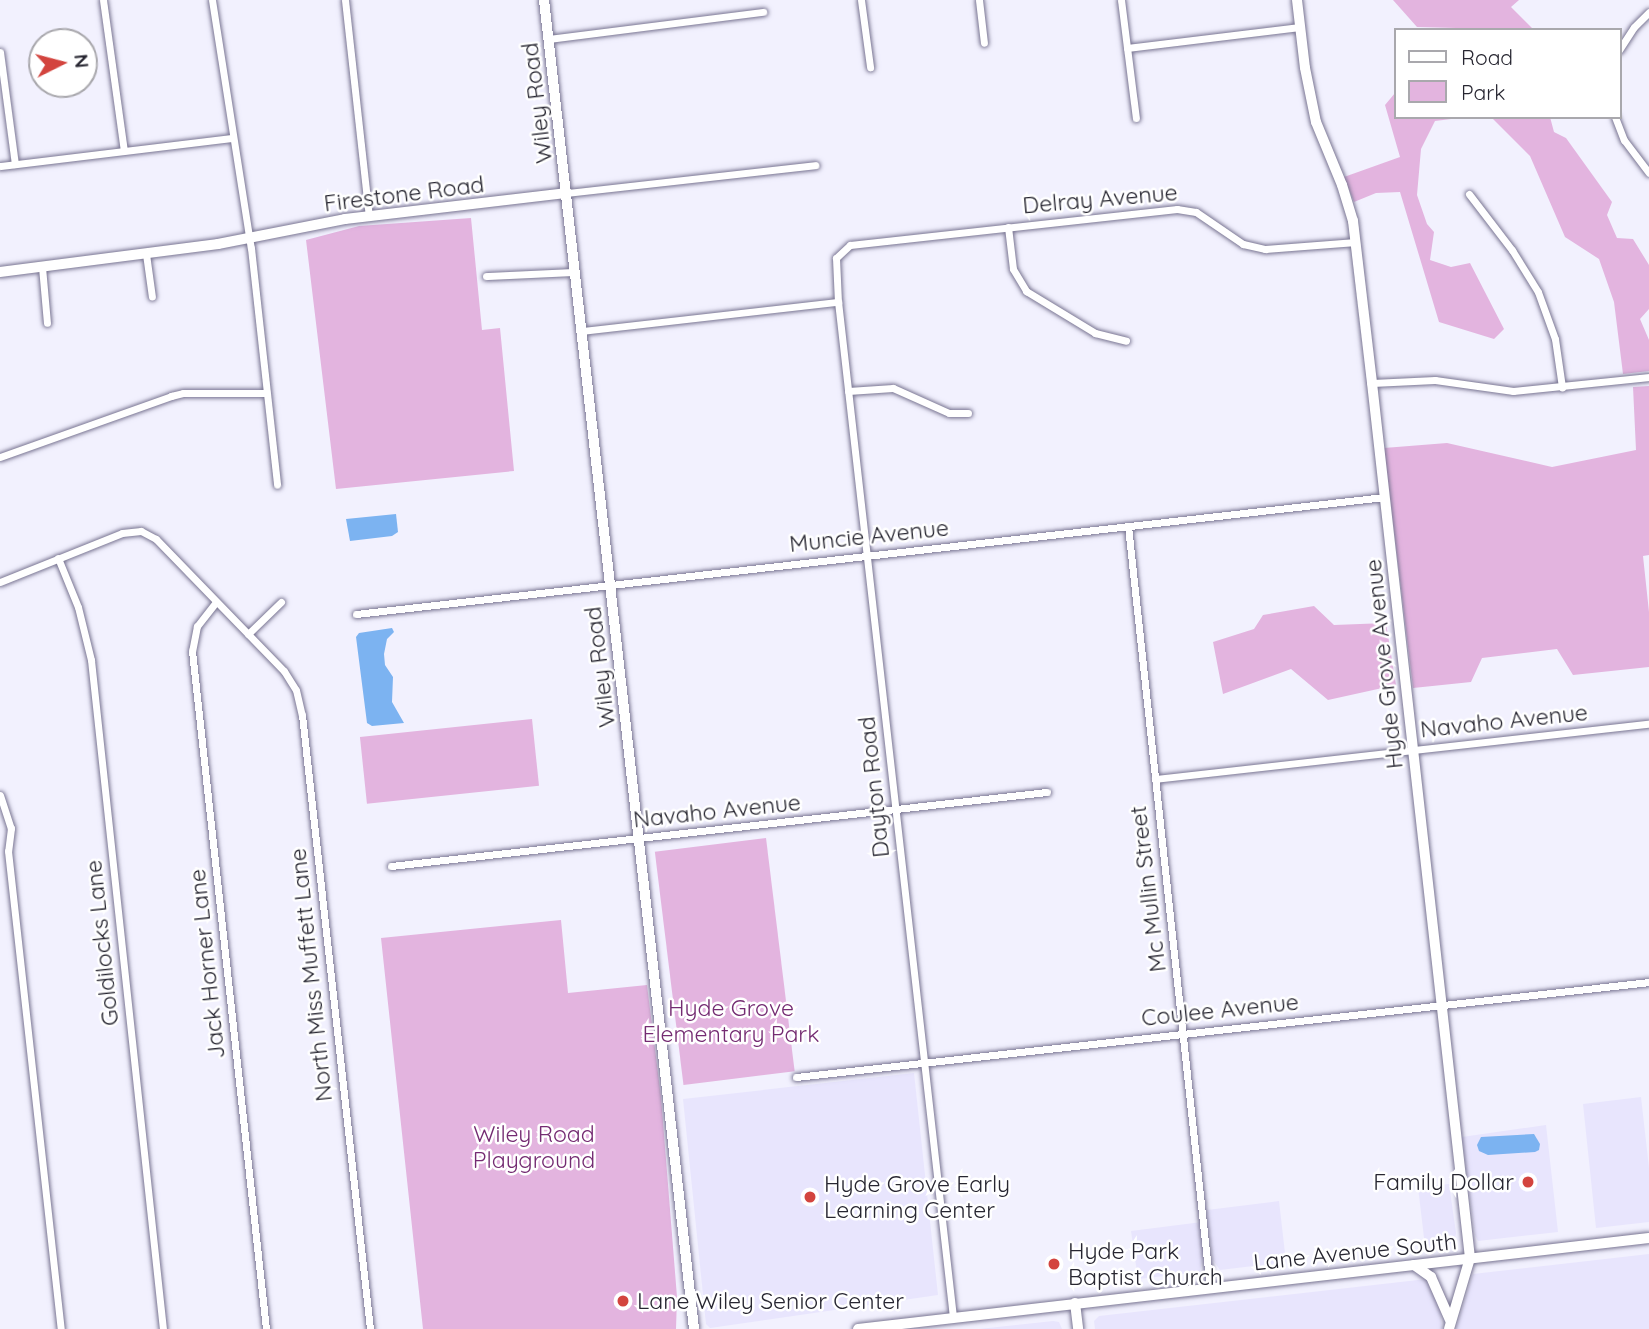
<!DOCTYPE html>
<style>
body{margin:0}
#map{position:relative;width:1649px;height:1329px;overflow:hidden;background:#f2f1fe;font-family:Quicksand,sans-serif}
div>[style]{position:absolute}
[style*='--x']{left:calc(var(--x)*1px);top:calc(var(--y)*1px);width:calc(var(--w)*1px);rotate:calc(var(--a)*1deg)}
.built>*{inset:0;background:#e8e5fd}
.green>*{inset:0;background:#e3b4df;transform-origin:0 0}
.water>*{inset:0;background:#7cb3f1}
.roads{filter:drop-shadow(0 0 2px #797592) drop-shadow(0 0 2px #797592)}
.street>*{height:7px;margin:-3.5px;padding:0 3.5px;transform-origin:3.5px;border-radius:3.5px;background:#fff}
.secondary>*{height:10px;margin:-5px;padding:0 5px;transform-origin:5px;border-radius:5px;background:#fff}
.dots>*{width:19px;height:19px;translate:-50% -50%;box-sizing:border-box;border:4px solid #fff;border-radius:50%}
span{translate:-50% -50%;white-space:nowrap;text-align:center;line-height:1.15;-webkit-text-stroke:5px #fff;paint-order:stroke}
.street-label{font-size:23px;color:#272631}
.park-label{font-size:23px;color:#742b72}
.poi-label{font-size:23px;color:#272631}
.right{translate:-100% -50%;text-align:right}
.left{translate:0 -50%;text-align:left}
.legend{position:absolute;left:1394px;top:28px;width:228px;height:91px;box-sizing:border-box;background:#fff;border:2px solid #a9a8ad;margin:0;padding:9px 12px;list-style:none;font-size:21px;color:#272631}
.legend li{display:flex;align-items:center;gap:14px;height:35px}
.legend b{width:35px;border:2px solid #a9a8ad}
.north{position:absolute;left:28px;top:28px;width:70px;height:70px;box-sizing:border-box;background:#fff;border:2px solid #a9a8ad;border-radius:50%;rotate:84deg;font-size:19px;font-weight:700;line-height:28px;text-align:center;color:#272631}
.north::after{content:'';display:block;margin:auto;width:24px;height:32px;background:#d3443e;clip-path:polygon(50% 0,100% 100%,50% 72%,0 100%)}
</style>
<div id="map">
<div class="built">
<i style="clip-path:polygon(914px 1073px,938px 1295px,710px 1328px,706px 1324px,683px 1099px)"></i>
<i style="clip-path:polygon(1641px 1097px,1649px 1168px,1649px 1222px,1596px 1228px,1583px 1104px)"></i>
<i style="clip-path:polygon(1546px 1125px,1558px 1232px,1478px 1241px,1475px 1235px,1462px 1137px)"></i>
<i style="clip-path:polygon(1449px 1184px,1456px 1233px,1454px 1243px,1425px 1246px,1418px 1187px)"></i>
<i style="clip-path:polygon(1279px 1201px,1286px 1262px,1220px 1270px,1213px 1260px,1207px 1210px)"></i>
<i style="clip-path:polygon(1202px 1222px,1204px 1248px,1200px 1272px,1138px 1279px,1131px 1231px)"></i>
<i style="clip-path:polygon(1649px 1254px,1649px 1329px,1456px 1329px,1473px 1274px)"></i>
<i style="clip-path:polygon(1427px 1279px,1439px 1299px,1442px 1329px,1095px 1329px,1094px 1321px,1099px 1316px)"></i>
<i style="clip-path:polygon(1053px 1321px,1059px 1322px,1062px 1329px,979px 1329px)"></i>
</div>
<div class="green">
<i style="clip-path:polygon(1393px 0,1519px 0,1511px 7px,1534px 30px,1417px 27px)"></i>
<i style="clip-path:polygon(1395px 93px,1395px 117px,1467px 117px,1435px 121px,1421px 149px,1417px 195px,1427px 224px,1434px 232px,1430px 260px,1451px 267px,1470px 263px,1504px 329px,1494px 339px,1439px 322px,1400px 192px,1376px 193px,1354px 202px,1344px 177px,1400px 157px,1385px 105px)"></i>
<i style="clip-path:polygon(1491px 117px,1550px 117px,1554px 132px,1566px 138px,1612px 202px,1607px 215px,1617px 238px,1633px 239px,1649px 265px,1649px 309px,1640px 319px,1649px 340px,1649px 371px,1623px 374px,1614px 302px,1599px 259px,1565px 237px,1530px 156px)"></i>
<i style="clip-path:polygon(471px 218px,482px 330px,500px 328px,514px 471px,336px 489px,306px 240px,359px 226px)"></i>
<i style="clip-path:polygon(1649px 386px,1649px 555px,1643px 556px,1649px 612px,1649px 667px,1573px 675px,1557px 649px,1482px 658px,1471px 682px,1413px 688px,1384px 448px,1447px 443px,1552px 467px,1636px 450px,1633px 387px)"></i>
<i style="clip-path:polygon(1314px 606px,1334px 625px,1386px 623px,1396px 685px,1328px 700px,1291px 669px,1223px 694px,1213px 642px,1254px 629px,1263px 615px)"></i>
<i style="left:532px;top:719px;width:67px;height:173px;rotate:84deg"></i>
<i style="left:766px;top:838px;width:235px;height:112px;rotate:83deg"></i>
<i style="clip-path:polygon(561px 920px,568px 993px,647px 985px,661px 1097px,677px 1297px,676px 1329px,423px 1329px,381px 938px)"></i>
</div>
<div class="water">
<i style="clip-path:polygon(396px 514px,398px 532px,392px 536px,350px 541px,346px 519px)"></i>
<i style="clip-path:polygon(392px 628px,394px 632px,387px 639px,384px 654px,385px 665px,393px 677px,392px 702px,404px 723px,372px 726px,367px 723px,356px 637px,359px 633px)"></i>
<i style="clip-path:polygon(1534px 1134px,1540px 1144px,1539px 1150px,1535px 1152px,1488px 1155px,1479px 1151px,1477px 1145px,1481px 1137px)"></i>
</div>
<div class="roads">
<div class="street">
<i style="--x:103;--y:0;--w:152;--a:82.1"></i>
<i style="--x:212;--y:0;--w:251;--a:81.1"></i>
<i style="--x:251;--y:248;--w:238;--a:83.7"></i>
<i style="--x:345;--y:0;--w:217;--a:83.7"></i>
<i style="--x:861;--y:0;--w:68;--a:82.3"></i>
<i style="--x:979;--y:0;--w:43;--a:83.4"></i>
<i style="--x:1121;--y:0;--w:119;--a:82.8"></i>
<i style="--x:548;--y:39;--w:217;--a:-7.2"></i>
<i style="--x:1127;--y:48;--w:174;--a:-6.9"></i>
<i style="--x:1619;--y:50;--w:27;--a:-57"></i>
<i style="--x:1634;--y:27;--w:21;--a:-45"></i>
<i style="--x:0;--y:52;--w:113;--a:82.4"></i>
<i style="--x:1615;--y:117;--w:25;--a:69"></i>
<i style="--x:1624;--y:140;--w:41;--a:52.9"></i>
<i style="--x:0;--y:166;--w:234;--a:-6.9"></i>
<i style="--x:567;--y:193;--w:250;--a:-6.4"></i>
<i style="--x:1469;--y:194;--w:71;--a:52.5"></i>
<i style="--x:1512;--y:250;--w:49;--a:58.2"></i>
<i style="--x:1538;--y:292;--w:50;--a:70.1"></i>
<i style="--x:1555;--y:339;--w:49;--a:81.7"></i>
<i style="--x:1008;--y:227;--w:42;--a:83.2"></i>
<i style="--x:1013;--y:269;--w:26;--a:59"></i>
<i style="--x:1026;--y:291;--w:81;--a:31.3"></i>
<i style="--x:1095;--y:333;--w:32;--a:14"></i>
<i style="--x:146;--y:254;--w:43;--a:82.1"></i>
<i style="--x:42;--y:267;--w:56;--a:84.9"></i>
<i style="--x:486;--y:276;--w:89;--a:-2.6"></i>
<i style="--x:582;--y:331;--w:258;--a:-6.5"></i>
<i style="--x:1372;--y:383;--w:63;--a:-2.7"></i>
<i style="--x:1435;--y:380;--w:79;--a:8"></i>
<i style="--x:1513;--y:391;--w:137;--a:-5.9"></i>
<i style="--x:848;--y:391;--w:45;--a:-3.8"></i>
<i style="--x:893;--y:388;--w:61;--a:24.1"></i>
<i style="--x:949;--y:413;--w:19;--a:0"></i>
<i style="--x:0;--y:457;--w:182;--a:-19.6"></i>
<i style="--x:171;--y:396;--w:12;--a:-14"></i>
<i style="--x:183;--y:393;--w:83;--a:0"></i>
<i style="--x:1128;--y:526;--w:766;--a:83.86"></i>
<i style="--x:58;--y:558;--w:53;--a:67.8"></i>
<i style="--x:78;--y:607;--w:55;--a:76.2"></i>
<i style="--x:91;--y:660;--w:673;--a:83.86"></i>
<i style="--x:0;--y:582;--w:131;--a:-21.9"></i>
<i style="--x:122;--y:533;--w:19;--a:-6"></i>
<i style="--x:141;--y:531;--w:17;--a:28"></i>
<i style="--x:156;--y:539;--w:184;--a:45.9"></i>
<i style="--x:284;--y:671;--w:22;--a:58"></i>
<i style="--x:296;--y:690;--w:26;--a:77"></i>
<i style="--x:302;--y:715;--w:618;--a:83.68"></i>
<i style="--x:216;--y:602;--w:31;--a:128"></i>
<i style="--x:197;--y:626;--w:25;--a:101"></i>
<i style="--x:192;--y:651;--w:682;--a:83.77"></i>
<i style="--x:356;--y:614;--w:1036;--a:-6.49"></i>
<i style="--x:248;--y:634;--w:46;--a:-44.1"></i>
<i style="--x:1155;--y:779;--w:497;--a:-6.4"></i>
<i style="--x:0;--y:795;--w:35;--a:72"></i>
<i style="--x:11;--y:828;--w:23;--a:97"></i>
<i style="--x:8;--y:851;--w:481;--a:83.7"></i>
<i style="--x:391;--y:866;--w:660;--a:-6.44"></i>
<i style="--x:796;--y:1077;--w:858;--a:-6.35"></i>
<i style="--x:953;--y:1317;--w:1021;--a:-96.46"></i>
<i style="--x:838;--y:302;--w:44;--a:-92.6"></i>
<i style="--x:836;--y:258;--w:19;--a:-43"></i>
<i style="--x:850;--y:245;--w:329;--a:-6.3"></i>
<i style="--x:1177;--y:209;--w:19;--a:9"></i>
<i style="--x:1196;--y:212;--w:57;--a:34.2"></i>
<i style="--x:1243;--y:244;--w:23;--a:13"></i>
<i style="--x:1265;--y:249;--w:91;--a:-4.4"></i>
</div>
<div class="secondary">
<i style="--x:544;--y:0;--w:1337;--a:83.56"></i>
<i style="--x:1297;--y:0;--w:68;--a:83.3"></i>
<i style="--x:1305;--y:68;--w:55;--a:78.5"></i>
<i style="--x:1316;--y:122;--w:68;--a:67.6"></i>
<i style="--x:1342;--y:185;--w:38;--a:73"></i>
<i style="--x:1353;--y:221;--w:163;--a:83.3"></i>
<i style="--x:1372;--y:383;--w:880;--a:83.61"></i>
<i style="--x:1470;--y:1258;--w:74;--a:106.5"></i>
<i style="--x:0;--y:272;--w:220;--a:-7.3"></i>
<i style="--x:218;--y:244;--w:129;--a:-11.1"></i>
<i style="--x:345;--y:219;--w:224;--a:-6.7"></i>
<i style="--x:1414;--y:1265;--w:21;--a:35"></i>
<i style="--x:1431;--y:1277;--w:47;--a:66.2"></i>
<i style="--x:1075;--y:1303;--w:26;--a:83"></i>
<i style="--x:858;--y:1329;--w:796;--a:-6.56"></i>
</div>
</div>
<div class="dots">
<i style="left:1528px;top:1182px;background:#d3443e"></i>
<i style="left:810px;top:1197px;background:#d3443e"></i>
<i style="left:1054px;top:1264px;background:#d3443e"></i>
<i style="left:623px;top:1301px;background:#d3443e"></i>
</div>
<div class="street-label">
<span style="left:537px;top:103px;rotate:-97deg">Wiley Road</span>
<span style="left:404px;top:194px;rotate:-7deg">Firestone Road</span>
<span style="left:1100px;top:199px;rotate:-5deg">Delray Avenue</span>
<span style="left:869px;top:536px;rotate:-6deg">Muncie Avenue</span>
<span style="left:1384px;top:664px;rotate:-96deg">Hyde Grove Avenue</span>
<span style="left:600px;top:667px;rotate:-97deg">Wiley Road</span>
<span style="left:1504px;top:721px;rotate:-6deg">Navaho Avenue</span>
<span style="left:874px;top:787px;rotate:-96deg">Dayton Road</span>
<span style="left:717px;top:811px;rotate:-6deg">Navaho Avenue</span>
<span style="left:1148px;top:889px;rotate:-97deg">Mc Mullin Street</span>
<span style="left:102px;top:943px;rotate:-96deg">Goldilocks Lane</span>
<span style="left:207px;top:964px;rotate:-96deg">Jack Horner Lane</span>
<span style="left:311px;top:975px;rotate:-96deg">North Miss Muffett Lane</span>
<span style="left:1220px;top:1010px;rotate:-6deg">Coulee Avenue</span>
<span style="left:1355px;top:1252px;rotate:-6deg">Lane Avenue South</span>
</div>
<div class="park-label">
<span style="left:731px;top:1021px">Hyde Grove<br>Elementary Park</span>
<span style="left:534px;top:1147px">Wiley Road<br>Playground</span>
</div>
<div class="poi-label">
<span class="right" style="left:1514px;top:1182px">Family Dollar</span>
<span class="left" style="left:824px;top:1197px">Hyde Grove Early<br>Learning Center</span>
<span class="left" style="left:1068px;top:1264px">Hyde Park<br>Baptist Church</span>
<span class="left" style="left:637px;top:1301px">Lane Wiley Senior Center</span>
</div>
<ul class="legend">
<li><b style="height:9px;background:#fff"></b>Road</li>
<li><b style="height:19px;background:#e3b4df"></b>Park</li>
</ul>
<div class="north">N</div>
</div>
